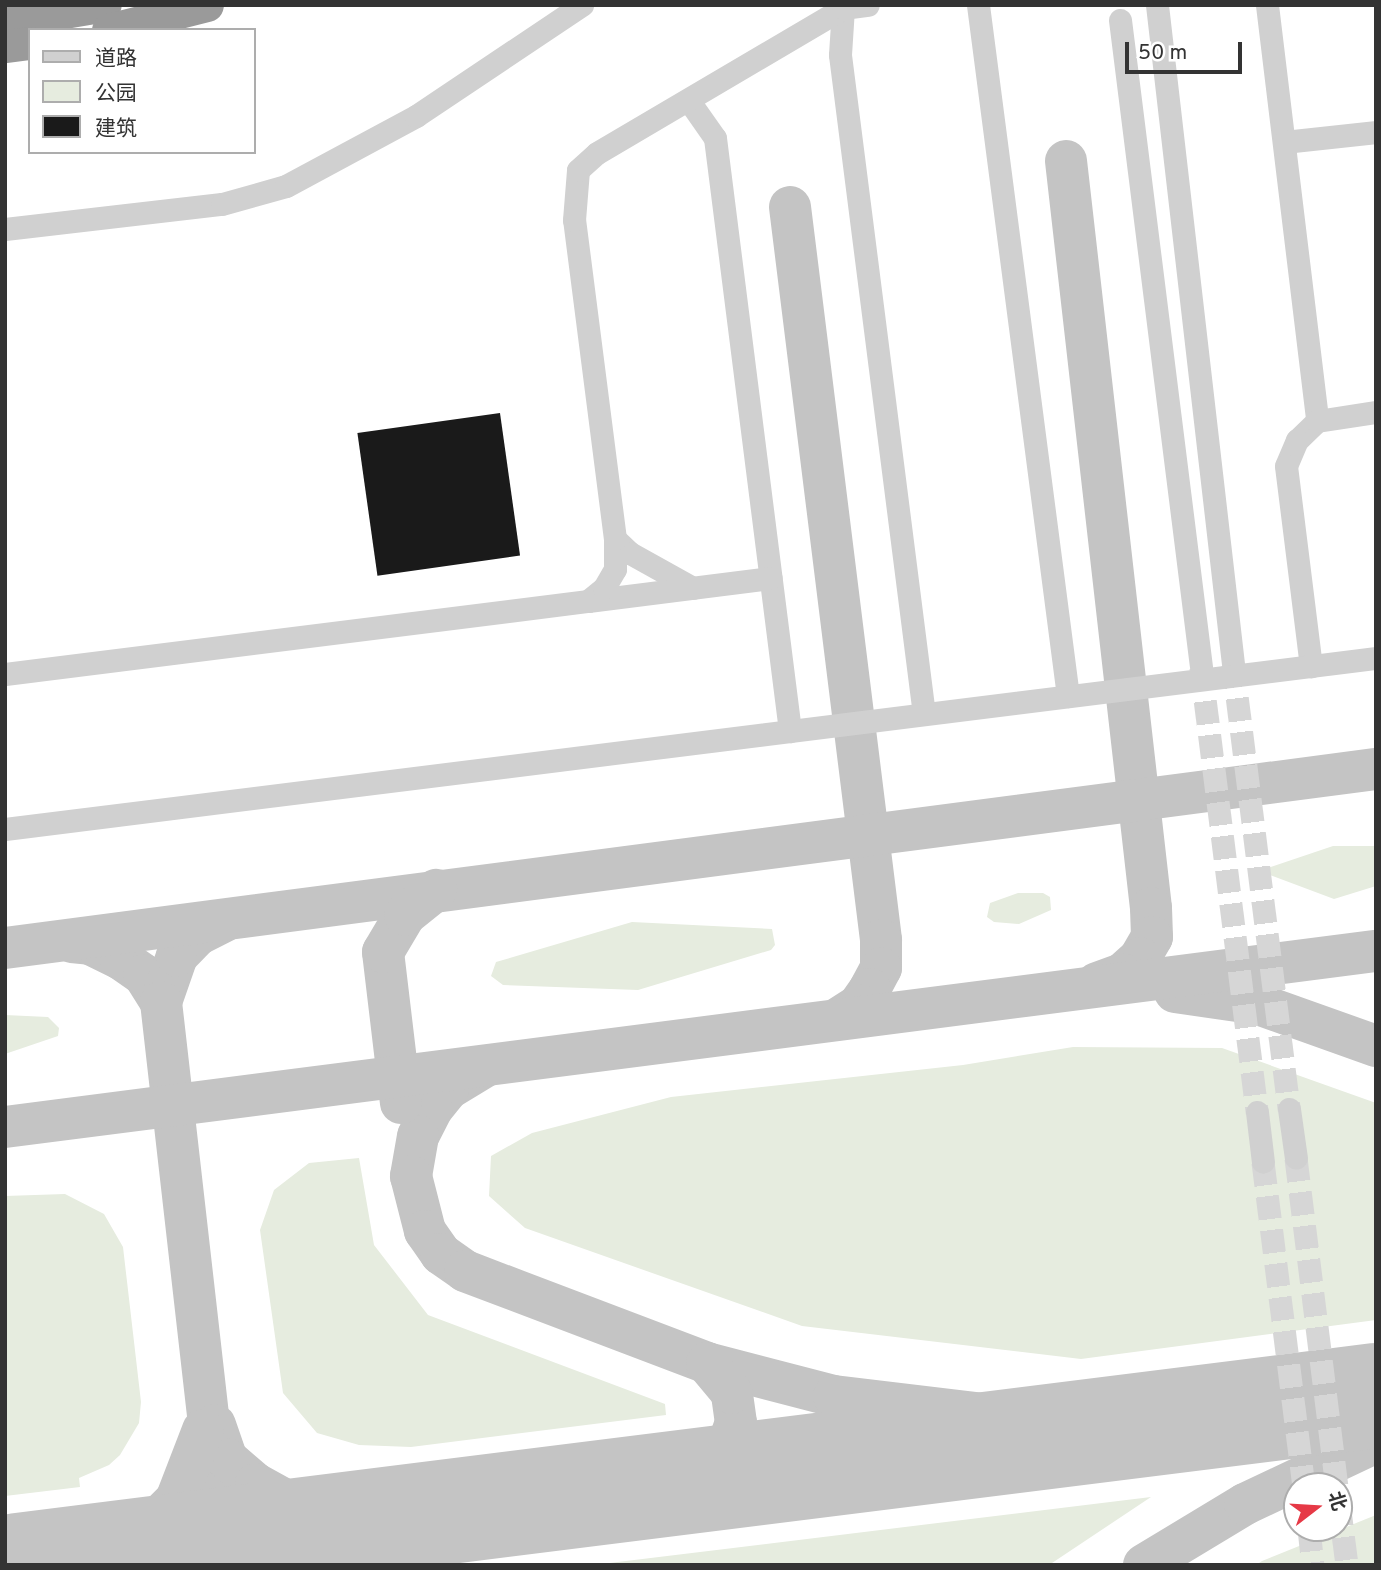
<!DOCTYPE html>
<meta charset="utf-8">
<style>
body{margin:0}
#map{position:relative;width:1381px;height:1570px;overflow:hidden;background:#fff;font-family:Overpass,"Noto Sans SC",sans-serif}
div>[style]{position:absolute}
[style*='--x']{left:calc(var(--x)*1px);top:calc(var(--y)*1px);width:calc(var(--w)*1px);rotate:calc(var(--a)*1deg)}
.green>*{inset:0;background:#e6ecdf}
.taxiway>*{height:42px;margin:-21px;padding:0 21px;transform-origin:21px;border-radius:21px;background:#c4c4c4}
.runway>*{height:105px;margin:-52.5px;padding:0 52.5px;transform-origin:52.5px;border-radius:52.5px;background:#c4c4c4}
.building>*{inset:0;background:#1a1a1a;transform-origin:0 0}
.minor-tunnel>*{height:23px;margin-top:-11.5px;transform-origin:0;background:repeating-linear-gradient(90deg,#d6d6d6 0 23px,transparent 0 34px)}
.minor>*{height:23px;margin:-11.5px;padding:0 11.5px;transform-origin:11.5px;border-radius:11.5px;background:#d0d0d0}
.highway>*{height:33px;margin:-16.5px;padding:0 16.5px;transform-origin:16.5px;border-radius:16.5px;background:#9a9a9a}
span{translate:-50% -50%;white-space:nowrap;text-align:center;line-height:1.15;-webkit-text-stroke:7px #fff;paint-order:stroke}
.frame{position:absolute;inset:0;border:7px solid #333;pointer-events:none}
.legend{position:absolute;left:28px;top:28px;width:228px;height:126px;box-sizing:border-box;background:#fff;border:2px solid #adadad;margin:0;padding:9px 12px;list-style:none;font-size:21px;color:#333}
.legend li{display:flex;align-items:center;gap:14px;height:35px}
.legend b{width:35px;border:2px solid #adadad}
.north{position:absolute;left:1283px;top:1472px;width:70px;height:70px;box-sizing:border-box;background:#fff;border:2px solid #adadad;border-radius:50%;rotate:73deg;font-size:19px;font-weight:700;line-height:28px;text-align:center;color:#333}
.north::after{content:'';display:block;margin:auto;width:24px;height:32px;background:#e63946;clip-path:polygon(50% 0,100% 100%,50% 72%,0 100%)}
.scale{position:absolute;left:1125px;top:42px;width:117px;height:32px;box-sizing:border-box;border:4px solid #333;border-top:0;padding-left:9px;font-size:21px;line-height:24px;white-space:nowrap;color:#333;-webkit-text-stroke:5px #fff;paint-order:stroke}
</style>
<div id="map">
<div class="green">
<i style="clip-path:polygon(1333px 846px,1376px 846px,1376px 886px,1334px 899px,1259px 871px)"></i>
<i style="clip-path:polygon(1018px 893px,1043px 893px,1050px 897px,1051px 910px,1019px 924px,994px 922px,987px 917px,990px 903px)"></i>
<i style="clip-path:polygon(632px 922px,772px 929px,775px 945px,771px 950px,638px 990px,503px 985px,491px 976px,496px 962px)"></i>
<i style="clip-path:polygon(5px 1015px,48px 1017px,59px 1028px,58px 1036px,5px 1054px)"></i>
<i style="clip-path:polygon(1073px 1047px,1222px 1048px,1376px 1103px,1376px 1320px,1081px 1359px,802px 1326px,525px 1228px,489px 1196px,491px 1156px,532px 1133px,671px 1097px,963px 1065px)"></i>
<i style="clip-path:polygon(359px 1158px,374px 1245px,428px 1315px,665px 1404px,666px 1415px,411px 1447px,359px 1445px,317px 1433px,283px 1393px,260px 1230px,274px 1190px,309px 1163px)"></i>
<i style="clip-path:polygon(65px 1194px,104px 1214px,123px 1247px,141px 1402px,139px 1423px,120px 1455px,109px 1465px,79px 1478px,80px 1487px,5px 1496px,5px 1196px)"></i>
<i style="clip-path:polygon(1151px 1497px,1049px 1565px,593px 1565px)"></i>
<i style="clip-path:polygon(1376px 1515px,1376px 1565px,1256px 1565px,1262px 1561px)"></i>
</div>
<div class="taxiway">
<i style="--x:1066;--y:161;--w:752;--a:83.51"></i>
<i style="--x:1151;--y:908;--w:29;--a:88"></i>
<i style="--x:1152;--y:937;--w:24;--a:120"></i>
<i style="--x:1140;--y:958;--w:24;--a:138"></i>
<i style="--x:1122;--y:974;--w:27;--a:160"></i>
<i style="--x:790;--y:207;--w:739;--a:82.92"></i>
<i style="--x:881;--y:940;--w:28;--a:90"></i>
<i style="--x:881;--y:968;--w:24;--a:118"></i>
<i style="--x:870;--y:989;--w:19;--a:125"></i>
<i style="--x:859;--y:1005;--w:27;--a:147"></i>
<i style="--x:72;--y:942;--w:18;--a:6"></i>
<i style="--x:90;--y:944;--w:34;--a:26"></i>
<i style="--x:121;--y:959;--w:28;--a:35"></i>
<i style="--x:144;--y:975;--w:32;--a:58"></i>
<i style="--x:161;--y:1002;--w:49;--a:-70.8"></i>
<i style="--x:177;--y:956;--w:29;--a:-46"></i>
<i style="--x:197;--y:935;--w:31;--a:-27"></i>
<i style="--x:5;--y:948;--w:1383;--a:-7.44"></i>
<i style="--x:1175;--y:992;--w:84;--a:8.2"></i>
<i style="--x:1258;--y:1004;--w:125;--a:19.6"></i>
<i style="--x:161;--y:1002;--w:567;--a:83.51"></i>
<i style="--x:484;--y:1067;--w:42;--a:148.6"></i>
<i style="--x:448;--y:1089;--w:26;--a:129"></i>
<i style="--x:432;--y:1109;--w:30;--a:117"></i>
<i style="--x:418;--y:1136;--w:41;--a:99.9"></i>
<i style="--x:411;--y:1176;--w:57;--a:75.7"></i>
<i style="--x:425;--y:1231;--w:28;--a:55"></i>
<i style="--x:441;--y:1254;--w:29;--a:35"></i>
<i style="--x:465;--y:1271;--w:259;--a:20.8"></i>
<i style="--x:707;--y:1363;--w:131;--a:14.6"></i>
<i style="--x:834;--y:1396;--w:216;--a:6.9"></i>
<i style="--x:1048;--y:1422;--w:89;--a:1.9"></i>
<i style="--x:401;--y:1103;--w:152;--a:-96.8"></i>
<i style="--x:383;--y:952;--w:43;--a:-59.3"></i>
<i style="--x:405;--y:915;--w:40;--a:-39"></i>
<i style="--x:5;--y:1127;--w:1382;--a:-7.32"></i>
<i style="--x:215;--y:1425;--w:36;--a:71"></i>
<i style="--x:227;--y:1459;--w:38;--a:41"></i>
<i style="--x:256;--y:1484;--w:58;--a:28.8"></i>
<i style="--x:307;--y:1512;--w:56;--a:9.3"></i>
<i style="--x:686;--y:1480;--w:50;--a:-36.9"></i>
<i style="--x:726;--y:1450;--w:29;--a:-70"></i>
<i style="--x:736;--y:1423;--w:30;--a:-98"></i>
<i style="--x:732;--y:1393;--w:39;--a:-130"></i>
<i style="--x:105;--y:1554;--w:34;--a:-24"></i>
<i style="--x:136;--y:1540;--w:57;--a:-45"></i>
<i style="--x:176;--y:1500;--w:75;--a:-68.9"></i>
<i style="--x:292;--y:1565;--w:45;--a:-41.4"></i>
<i style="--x:326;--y:1535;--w:39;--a:-21"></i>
<i style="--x:1144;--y:1565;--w:118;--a:-31.1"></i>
<i style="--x:1245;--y:1504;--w:145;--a:-25.3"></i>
</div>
<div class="runway">
<i style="--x:17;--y:1565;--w:1370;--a:-7.13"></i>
</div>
<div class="building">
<i style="left:500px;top:413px;width:144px;height:144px;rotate:82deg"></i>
</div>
<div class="minor-tunnel">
<i style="--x:1233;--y:664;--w:449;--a:82.8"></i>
<i style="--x:1201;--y:667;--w:449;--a:82.8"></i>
<i style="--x:1296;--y:1158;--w:331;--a:82.9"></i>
<i style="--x:1263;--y:1162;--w:327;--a:82.8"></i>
<i style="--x:1339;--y:1503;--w:63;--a:82.6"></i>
<i style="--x:1309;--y:1528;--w:37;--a:84"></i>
</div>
<div class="minor">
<i style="--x:978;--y:5;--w:697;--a:82.58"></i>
<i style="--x:1157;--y:5;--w:663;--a:83.42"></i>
<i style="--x:1267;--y:5;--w:419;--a:83.1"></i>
<i style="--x:1317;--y:421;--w:28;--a:136"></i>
<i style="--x:1297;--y:440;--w:28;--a:113"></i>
<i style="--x:1286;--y:466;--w:202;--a:82.9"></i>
<i style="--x:843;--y:8;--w:47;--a:93.7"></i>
<i style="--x:840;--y:55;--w:664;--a:82.74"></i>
<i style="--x:1120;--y:20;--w:652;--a:82.86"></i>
<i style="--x:689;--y:101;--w:45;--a:54.9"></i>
<i style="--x:715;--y:138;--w:598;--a:82.79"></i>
<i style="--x:1284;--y:142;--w:93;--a:-6.2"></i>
<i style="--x:5;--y:229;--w:218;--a:-6.6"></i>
<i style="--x:222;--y:204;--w:66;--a:-15.7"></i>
<i style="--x:286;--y:186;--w:148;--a:-28.3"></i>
<i style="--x:416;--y:116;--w:200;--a:-33.8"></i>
<i style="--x:1317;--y:421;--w:60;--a:-8.7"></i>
<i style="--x:615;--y:539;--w:21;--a:43"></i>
<i style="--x:630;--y:553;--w:72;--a:29.1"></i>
<i style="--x:588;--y:601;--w:184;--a:-7.2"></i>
<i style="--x:5;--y:674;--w:588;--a:-7.14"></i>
<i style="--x:588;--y:601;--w:21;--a:-39"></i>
<i style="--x:604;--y:588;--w:22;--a:-60"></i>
<i style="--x:615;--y:569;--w:30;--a:-90"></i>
<i style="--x:615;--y:539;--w:322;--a:-97.3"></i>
<i style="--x:574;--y:220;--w:50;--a:-85.4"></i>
<i style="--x:578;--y:170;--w:25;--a:-42"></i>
<i style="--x:597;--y:153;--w:286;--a:-30.5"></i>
<i style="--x:843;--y:8;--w:25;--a:-7"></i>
<i style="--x:5;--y:829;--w:1382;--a:-7.11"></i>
<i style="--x:1289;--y:1109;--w:49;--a:81.9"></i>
<i style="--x:1257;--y:1112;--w:50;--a:83.2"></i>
</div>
<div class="highway">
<i style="--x:5;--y:22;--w:101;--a:-9.6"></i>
<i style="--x:108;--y:30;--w:102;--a:-14.2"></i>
<i style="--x:5;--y:46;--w:25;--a:-7"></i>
</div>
<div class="frame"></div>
<ul class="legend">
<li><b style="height:9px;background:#d0d0d0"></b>道路</li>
<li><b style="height:19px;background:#e6ecdf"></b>公园</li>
<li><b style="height:19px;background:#1a1a1a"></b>建筑</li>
</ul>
<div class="north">北</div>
<div class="scale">50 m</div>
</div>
